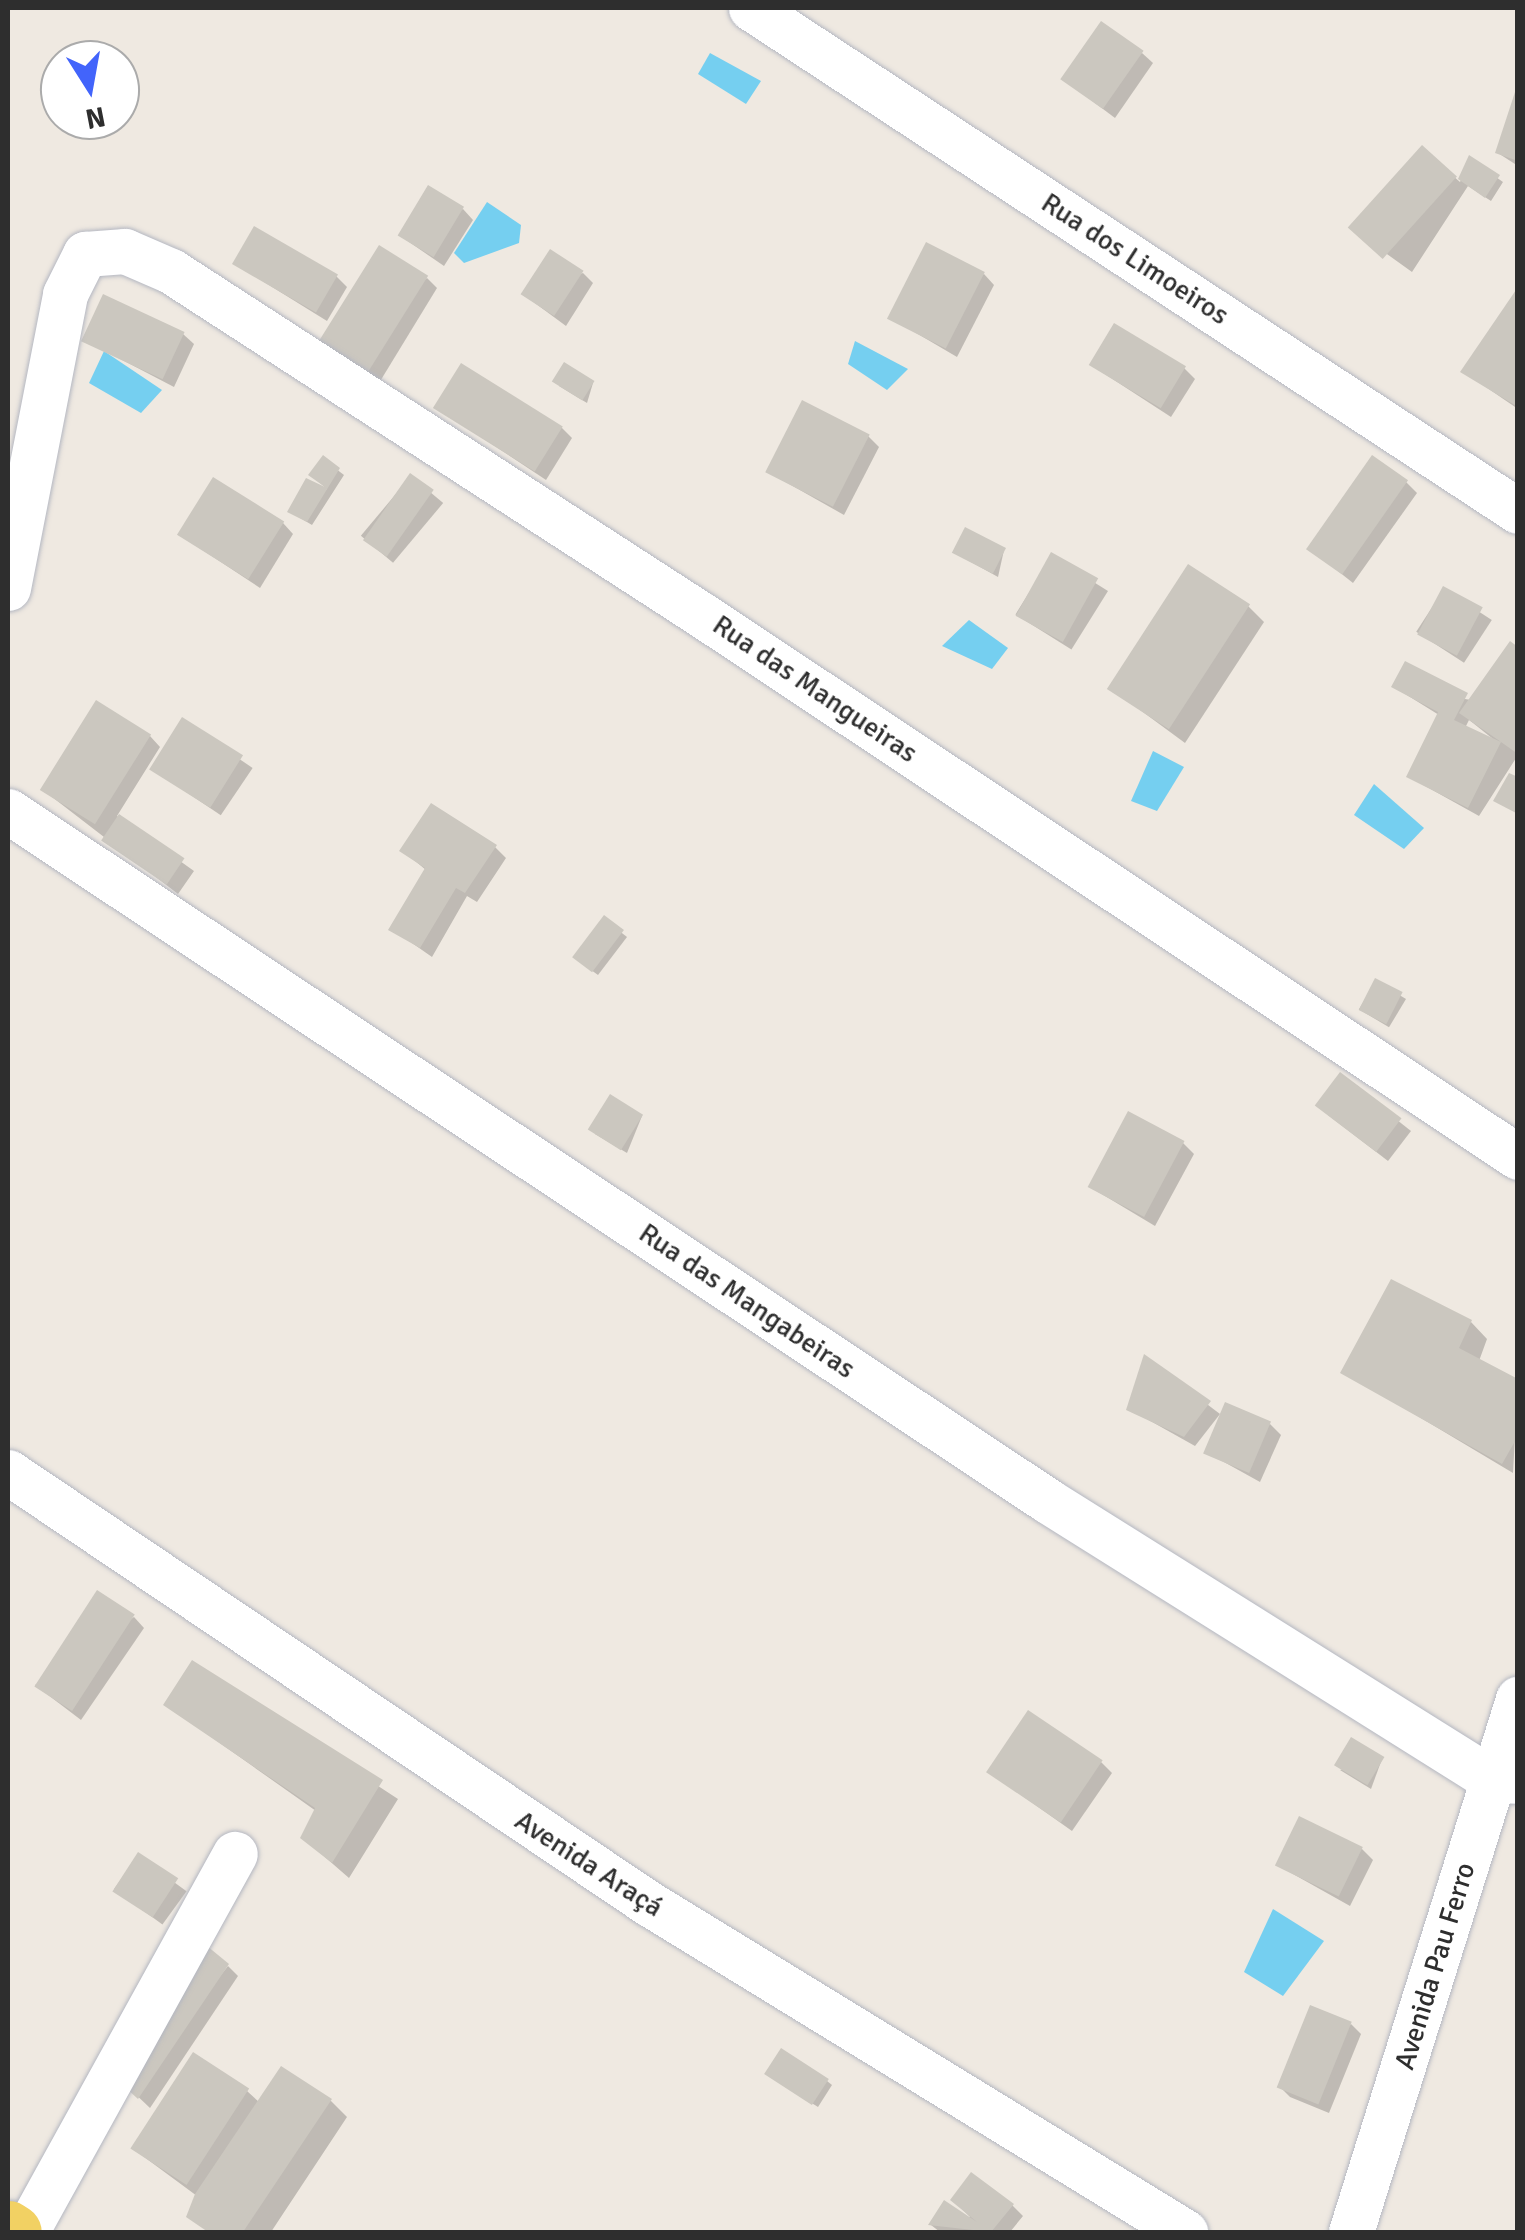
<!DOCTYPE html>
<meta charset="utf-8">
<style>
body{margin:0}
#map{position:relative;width:1525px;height:2240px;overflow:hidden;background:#efe9e1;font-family:Signika,sans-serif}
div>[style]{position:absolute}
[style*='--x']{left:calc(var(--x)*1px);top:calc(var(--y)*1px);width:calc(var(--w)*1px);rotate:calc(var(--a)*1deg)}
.water>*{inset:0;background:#75cff0}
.shadow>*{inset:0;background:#0003;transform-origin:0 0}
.building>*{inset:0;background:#cbc7bf;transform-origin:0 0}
.roads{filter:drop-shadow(0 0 2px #b4b7c1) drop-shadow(0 0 2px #b4b7c1)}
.minor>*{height:45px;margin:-22.5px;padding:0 22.5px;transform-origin:22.5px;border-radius:22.5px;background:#fff}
.major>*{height:55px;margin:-27.5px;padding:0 27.5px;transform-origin:27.5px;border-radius:27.5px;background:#f2d163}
span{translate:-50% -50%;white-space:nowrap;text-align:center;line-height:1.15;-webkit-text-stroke:8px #fff;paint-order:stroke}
.street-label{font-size:28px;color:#2e2e2e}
.frame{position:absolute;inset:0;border:10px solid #2e2e2e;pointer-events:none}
.north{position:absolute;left:40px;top:40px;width:100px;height:100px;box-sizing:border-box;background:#fff;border:2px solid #ababab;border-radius:50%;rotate:169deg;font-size:28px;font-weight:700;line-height:40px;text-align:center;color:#2e2e2e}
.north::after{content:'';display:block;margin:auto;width:35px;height:45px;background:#4264fb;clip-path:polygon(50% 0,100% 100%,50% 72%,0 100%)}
</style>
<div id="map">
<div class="water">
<i style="clip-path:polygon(710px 53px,761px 81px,746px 104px,698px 74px)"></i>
<i style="clip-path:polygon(487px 202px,521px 225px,519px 243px,464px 263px,454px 253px)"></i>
<i style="clip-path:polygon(855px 341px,908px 369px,887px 390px,848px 364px)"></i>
<i style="clip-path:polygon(104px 351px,162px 390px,141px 413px,89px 383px)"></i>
<i style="clip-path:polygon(969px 620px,1008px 648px,992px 669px,942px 646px)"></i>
<i style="clip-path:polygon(1153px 751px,1184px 767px,1157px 811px,1131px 801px)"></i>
<i style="clip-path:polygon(1374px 784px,1424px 828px,1404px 849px,1354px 815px)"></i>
<i style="clip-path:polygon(1273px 1909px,1324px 1941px,1283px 1996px,1244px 1972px)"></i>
</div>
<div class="shadow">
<i style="clip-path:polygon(1142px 53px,1153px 63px,1115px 118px,1063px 79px)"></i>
<i style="clip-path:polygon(1518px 92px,1518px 166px,1498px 153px)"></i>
<i style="clip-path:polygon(1422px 149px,1460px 182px,1470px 159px,1503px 182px,1491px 201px,1468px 186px,1412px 272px,1366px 239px)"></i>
<i style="clip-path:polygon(463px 209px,473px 220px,444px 266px,399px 235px)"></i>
<i style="clip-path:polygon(235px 264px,336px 276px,347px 287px,327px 321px)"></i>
<i style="clip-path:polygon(583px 273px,593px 283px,566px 326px,524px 295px)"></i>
<i style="clip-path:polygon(984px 274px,994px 285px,957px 357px,889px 317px)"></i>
<i style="clip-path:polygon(427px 278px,437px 288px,379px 383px,332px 355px)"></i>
<i style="clip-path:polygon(1518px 293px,1518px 409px,1464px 372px)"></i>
<i style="clip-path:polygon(183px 334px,194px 344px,174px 387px,84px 340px)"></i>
<i style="clip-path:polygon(1091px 365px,1184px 368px,1195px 379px,1171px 417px)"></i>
<i style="clip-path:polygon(593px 383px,587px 403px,559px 386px)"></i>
<i style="clip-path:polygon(436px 407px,562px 428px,572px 438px,546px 480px)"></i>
<i style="clip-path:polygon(868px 436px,879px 447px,844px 515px,768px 472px)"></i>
<i style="clip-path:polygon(323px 459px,344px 475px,312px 525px,290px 512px,327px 489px,311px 475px)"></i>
<i style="left:411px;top:476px;width:42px;height:78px;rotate:40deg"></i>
<i style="clip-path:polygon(1406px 482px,1417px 493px,1353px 583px,1309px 548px)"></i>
<i style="clip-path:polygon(283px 523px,293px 534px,260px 588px,180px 535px)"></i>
<i style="clip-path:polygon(1004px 550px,998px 577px,955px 553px)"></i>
<i style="left:1052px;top:556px;width:66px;height:69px;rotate:32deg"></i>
<i style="left:1444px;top:589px;width:57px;height:51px;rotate:33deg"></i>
<i style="clip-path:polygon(1248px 606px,1264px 622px,1185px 743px,1109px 687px)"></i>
<i style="clip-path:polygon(evenodd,1518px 650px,1518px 755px,1479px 816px,1409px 777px,1439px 715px,1394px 687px,1471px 700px,1518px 650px,1469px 720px,1473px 723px,1493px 739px,1465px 728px,1469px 720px)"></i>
<i style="left:183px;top:721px;width:84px;height:57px;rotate:34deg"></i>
<i style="clip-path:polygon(150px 736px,160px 747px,117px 816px,194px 871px,178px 894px,43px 790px)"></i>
<i style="clip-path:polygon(495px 847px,506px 858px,477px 902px,467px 896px,432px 957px,392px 929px,426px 870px,403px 851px)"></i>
<i style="clip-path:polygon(604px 919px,627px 937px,598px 975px,580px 962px)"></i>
<i style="left:1376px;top:981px;width:35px;height:33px;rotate:31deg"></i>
<i style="clip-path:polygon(1340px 1075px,1411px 1131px,1388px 1161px,1328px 1115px)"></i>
<i style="clip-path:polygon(642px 1116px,627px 1153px,595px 1134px)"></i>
<i style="clip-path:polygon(1183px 1143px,1194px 1154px,1155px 1226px,1090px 1187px)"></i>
<i style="clip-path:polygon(1471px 1322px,1487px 1339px,1479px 1361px,1518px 1382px,1513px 1473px,1344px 1372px)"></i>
<i style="clip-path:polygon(1146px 1358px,1220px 1414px,1195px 1446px,1129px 1409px)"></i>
<i style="clip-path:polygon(1270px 1424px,1281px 1435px,1260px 1482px,1206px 1452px)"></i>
<i style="clip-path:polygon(134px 1617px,144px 1628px,81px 1720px,35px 1685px)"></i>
<i style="clip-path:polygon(192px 1664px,398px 1799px,349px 1878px,303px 1838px,316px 1811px,166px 1705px)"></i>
<i style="clip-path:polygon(1382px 1759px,1371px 1789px,1340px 1770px)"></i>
<i style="clip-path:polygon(1101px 1762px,1112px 1773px,1072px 1831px,989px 1772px)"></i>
<i style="clip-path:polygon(1362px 1849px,1373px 1860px,1350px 1906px,1277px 1865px)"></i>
<i style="left:138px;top:1856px;width:60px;height:41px;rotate:36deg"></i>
<i style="clip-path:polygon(228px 1966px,238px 1976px,150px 2108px,130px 2089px)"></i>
<i style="clip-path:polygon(1351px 2024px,1361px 2034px,1329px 2113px,1290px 2097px,1279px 2086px)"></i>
<i style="clip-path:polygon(772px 2078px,827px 2081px,832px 2085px,818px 2107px)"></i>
<i style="clip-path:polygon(247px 2091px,260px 2103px,331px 2101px,347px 2117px,271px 2232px,210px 2232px,194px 2221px,197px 2196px,132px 2148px)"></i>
<i style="clip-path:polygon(953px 2200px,1012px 2205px,1023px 2216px,1010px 2232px,940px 2232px,931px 2225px,970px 2217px)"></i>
</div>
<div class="building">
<i style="left:1101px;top:21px;width:52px;height:71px;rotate:35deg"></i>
<i style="clip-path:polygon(1517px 86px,1518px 86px,1518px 161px,1495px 153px)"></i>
<i style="left:1422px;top:145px;width:47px;height:111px;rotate:42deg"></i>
<i style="clip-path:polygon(1469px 155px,1500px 175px,1485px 198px,1458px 179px)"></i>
<i style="left:428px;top:185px;width:42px;height:59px;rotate:31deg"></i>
<i style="left:254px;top:226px;width:97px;height:44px;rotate:30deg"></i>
<i style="left:926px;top:242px;width:66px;height:86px;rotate:27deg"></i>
<i style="left:379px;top:245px;width:58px;height:116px;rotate:32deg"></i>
<i style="left:550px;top:249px;width:40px;height:54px;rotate:33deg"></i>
<i style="clip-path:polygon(1518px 287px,1518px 407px,1460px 372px)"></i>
<i style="left:103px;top:294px;width:90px;height:52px;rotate:25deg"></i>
<i style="left:1114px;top:323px;width:84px;height:49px;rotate:31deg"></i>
<i style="left:564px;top:362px;width:36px;height:23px;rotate:32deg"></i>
<i style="left:461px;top:363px;width:120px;height:53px;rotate:32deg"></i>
<i style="left:802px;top:400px;width:76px;height:81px;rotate:27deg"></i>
<i style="clip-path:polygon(323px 455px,340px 468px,307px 522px,287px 512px,306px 478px,325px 487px,308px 475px)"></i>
<i style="left:1372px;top:455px;width:44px;height:115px;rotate:35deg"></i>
<i style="left:410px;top:473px;width:29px;height:82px;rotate:35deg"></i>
<i style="left:213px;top:477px;width:84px;height:68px;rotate:32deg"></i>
<i style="left:965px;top:527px;width:46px;height:29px;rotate:27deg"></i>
<i style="left:1051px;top:552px;width:54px;height:73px;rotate:29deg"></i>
<i style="left:1188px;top:564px;width:74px;height:149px;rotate:33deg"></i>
<i style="left:1443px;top:586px;width:45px;height:55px;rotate:28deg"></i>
<i style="clip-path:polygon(1510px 641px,1518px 647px,1518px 754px,1501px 742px,1468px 808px,1406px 777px,1438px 712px,1391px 687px,1405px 661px,1468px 693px,1454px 720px,1501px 742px,1459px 713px)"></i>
<i style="left:96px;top:700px;width:65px;height:106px;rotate:32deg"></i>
<i style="left:182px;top:717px;width:72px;height:62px;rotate:32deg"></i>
<i style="clip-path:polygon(1509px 773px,1518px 777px,1518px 814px,1493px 801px)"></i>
<i style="clip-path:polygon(431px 803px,497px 845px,465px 893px,456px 888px,420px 948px,388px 930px,425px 868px,399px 851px)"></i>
<i style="left:119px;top:814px;width:79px;height:32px;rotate:34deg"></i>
<i style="left:604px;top:915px;width:25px;height:53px;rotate:37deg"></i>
<i style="left:1375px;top:978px;width:31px;height:36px;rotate:27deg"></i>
<i style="left:1340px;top:1072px;width:77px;height:42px;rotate:37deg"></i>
<i style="left:610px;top:1094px;width:39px;height:42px;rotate:32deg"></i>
<i style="left:1128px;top:1111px;width:64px;height:86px;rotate:28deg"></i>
<i style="clip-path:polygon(1391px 1279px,1472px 1320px,1459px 1348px,1518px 1379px,1518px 1436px,1502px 1464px,1340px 1373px)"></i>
<i style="clip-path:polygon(1144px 1354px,1211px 1401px,1184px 1437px,1126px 1410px)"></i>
<i style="left:1225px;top:1402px;width:50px;height:56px;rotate:23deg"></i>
<i style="left:97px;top:1590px;width:45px;height:115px;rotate:33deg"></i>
<i style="clip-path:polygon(192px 1660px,383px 1780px,332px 1863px,300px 1838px,315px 1808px,163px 1705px)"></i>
<i style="left:1028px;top:1710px;width:90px;height:75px;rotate:34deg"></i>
<i style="left:1351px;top:1737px;width:39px;height:33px;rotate:31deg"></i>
<i style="left:1299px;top:1816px;width:71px;height:55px;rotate:26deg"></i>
<i style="left:138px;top:1852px;width:48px;height:47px;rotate:33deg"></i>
<i style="clip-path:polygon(201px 1941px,229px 1964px,138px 2099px,116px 2079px)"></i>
<i style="left:1310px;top:2005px;width:45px;height:89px;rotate:22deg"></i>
<i style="left:781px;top:2048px;width:57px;height:31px;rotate:33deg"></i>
<i style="left:193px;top:2052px;width:67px;height:115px;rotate:33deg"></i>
<i style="clip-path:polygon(281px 2066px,332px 2099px,243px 2232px,208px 2232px,186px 2217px,195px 2194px)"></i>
<i style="clip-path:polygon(971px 2172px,1014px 2204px,991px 2232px,928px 2225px,944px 2200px,977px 2222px,950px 2200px)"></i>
</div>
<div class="roads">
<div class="minor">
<i style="--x:751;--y:8;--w:917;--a:33.26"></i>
<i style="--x:8;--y:588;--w:299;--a:-79"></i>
<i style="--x:65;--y:294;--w:45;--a:-63.4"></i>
<i style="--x:85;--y:254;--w:40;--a:-4.3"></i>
<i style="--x:125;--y:251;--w:50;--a:23.5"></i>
<i style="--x:171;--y:271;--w:633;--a:32.94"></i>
<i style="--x:702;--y:615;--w:980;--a:33.59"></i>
<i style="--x:8;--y:811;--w:1248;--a:33.56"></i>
<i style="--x:1048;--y:1501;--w:525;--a:32.09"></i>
<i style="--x:1493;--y:1780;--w:25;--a:2"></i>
<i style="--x:8;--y:1472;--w:772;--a:33.96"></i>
<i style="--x:648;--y:1903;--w:630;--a:31.49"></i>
<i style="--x:26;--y:2232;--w:432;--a:-61.1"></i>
<i style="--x:1351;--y:2232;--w:559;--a:-72.6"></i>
</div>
<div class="major">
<i style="--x:8;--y:2228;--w:7;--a:34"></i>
</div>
</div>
<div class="street-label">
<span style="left:1135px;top:259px;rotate:33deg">Rua dos Limoeiros</span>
<span style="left:815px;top:689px;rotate:34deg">Rua das Mangueiras</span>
<span style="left:747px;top:1301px;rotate:34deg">Rua das Mangabeiras</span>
<span style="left:589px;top:1864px;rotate:33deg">Avenida Araçá</span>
<span style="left:1435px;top:1966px;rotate:-73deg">Avenida Pau Ferro</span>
</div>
<div class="frame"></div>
<div class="north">N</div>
</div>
